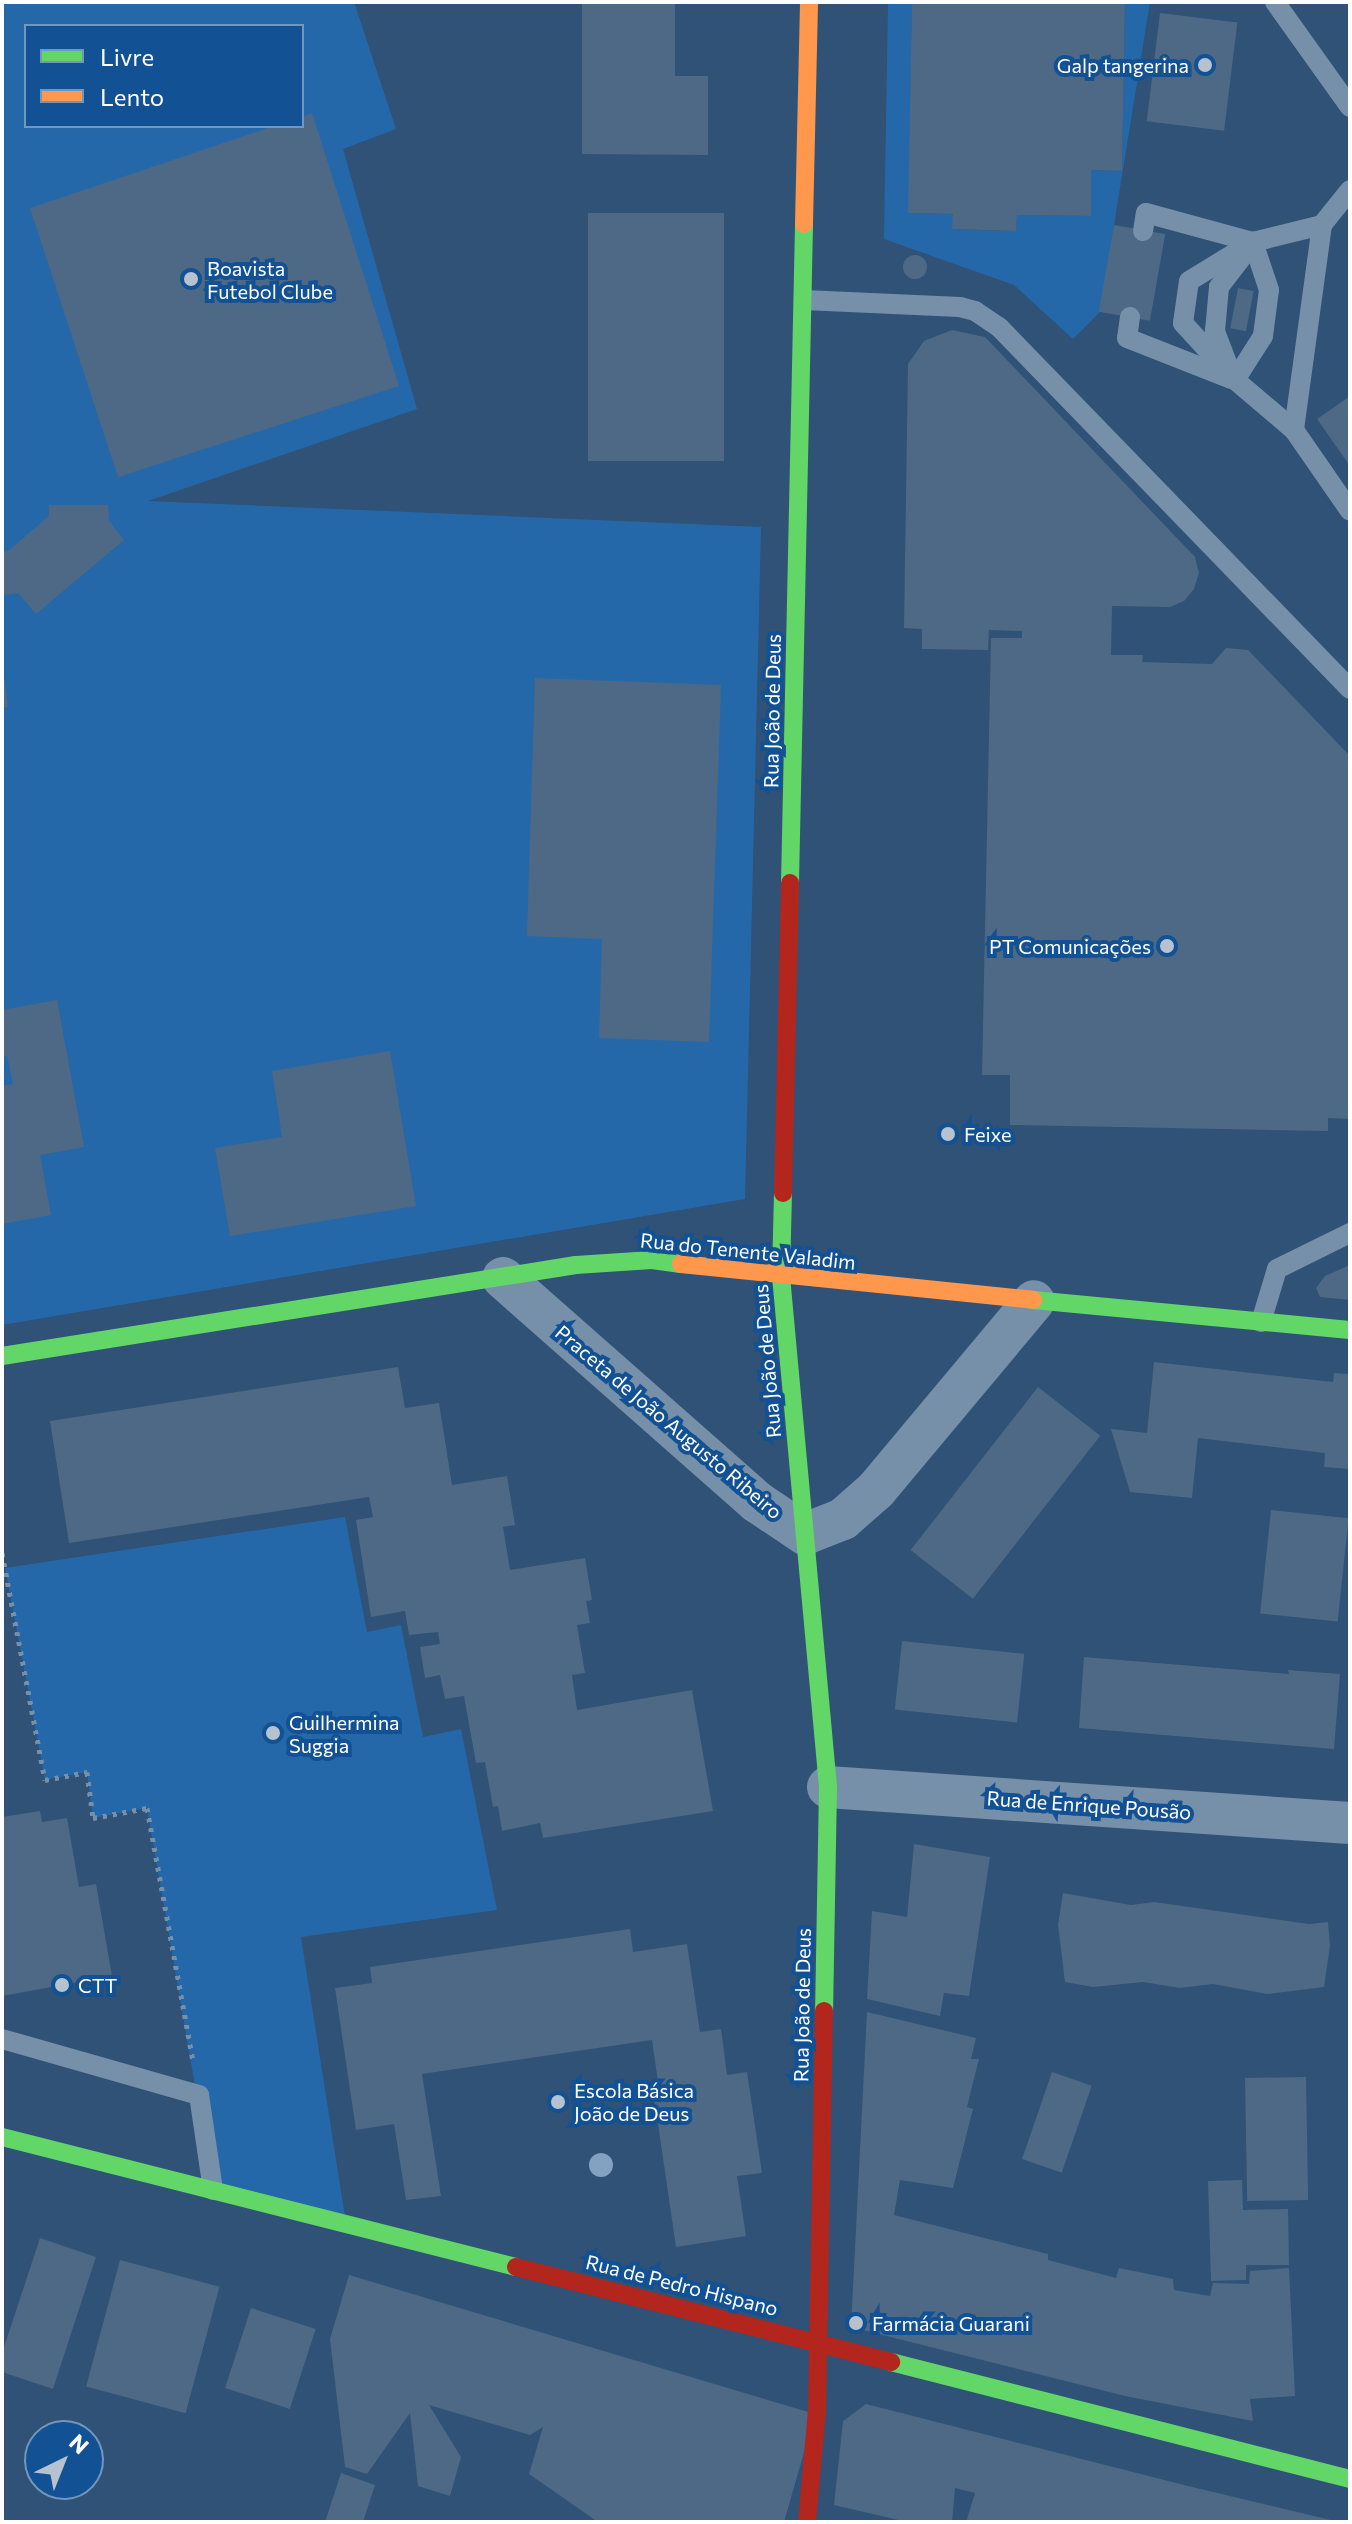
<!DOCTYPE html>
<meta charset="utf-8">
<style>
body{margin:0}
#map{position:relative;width:1352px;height:2524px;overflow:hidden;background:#2f5276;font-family:Commissioner,sans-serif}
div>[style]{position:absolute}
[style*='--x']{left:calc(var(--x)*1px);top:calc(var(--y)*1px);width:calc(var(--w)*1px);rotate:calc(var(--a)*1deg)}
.green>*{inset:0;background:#2568aa}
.building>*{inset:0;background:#4d6985;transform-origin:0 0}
.round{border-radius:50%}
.path>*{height:5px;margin-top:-2.5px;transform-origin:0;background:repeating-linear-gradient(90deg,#7790a9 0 4px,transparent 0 10px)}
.lane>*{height:20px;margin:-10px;padding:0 10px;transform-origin:10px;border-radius:10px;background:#7790a9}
.street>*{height:42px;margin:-21px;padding:0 21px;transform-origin:21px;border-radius:21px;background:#7790a9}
.fast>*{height:18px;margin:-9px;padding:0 9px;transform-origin:9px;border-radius:9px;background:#63d668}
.slow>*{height:18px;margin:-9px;padding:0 9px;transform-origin:9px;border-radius:9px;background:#ff974d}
.jam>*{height:18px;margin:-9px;padding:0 9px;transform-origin:9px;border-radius:9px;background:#b3261e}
.trees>*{width:24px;height:24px;margin:-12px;border-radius:50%;background:#83a1c0}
.dots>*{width:22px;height:22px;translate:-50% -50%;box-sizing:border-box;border:4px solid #125193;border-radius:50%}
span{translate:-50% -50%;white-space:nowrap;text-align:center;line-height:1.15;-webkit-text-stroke:8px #125193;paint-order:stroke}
.poi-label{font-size:20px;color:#fff}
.right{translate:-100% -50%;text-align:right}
.left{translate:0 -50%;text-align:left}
.street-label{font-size:20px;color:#fff}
.frame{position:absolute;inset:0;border:4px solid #fff;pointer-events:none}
.legend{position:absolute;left:24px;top:24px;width:280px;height:104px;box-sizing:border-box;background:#125193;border:2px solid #7197be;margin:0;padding:10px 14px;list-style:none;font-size:24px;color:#fff}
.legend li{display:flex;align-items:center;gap:16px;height:40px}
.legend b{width:40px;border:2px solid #7197be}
.north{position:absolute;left:24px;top:2420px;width:80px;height:80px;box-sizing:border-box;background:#125193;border:2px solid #7197be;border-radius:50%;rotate:43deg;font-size:22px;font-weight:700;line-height:32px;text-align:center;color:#fff}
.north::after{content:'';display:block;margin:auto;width:28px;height:36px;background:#b6c2cf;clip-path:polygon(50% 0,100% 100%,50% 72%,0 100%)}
</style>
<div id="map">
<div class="green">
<i style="clip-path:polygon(evenodd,2px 2px,354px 2px,396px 129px,343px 149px,417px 409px,148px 501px,761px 527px,745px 1199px,2px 1325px,2px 2px,26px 26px,302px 26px,302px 126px,26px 126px,26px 26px)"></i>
<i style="clip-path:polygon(888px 2px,912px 2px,909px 213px,953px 214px,953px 229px,1016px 231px,1017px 215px,1090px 216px,1091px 170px,1122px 171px,1125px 2px,1150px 2px,1100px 312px,1073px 339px,1014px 285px,884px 239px)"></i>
<i style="clip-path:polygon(345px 1517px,367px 1632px,401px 1625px,423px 1737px,461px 1729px,497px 1910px,301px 1937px,346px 2223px,213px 2190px,147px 1808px,93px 1818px,87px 1772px,45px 1780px,5px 1568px)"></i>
</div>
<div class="building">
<i style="clip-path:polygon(582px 2px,675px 2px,675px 76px,708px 76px,708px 155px,582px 154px)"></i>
<i style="clip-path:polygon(912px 2px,1125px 2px,1122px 171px,1091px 170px,1091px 216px,1017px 215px,1016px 231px,952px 229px,953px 214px,908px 213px)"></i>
<i style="left:1160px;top:13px;width:78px;height:109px;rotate:7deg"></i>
<i style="clip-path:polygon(312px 113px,399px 386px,118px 477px,30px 208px,274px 126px,302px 126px,302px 117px)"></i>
<i style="left:588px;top:213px;width:136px;height:248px"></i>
<i style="left:1114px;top:225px;width:52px;height:88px;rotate:10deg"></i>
<i class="round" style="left:903px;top:255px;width:24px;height:24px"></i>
<i style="left:1238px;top:288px;width:16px;height:41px;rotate:11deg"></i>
<i style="clip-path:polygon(952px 330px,985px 337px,1195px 557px,1199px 573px,1194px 589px,1184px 601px,1170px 607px,1112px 606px,1111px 655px,1143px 655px,1142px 662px,1212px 664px,1226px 648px,1248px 650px,1350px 756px,1350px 1119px,1328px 1118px,1328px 1131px,1010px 1125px,1010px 1075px,982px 1075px,991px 638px,1022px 638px,1022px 631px,989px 630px,988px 650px,922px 649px,922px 629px,904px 628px,908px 364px,924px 341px)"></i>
<i style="clip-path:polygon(1350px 396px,1350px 466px,1317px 419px)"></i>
<i style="clip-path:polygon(49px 505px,108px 505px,109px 521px,124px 540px,36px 614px,18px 593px,2px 595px,2px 552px,8px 551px,49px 516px)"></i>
<i style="clip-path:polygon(2px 662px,8px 707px,2px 708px)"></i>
<i style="clip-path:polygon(535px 678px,721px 685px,709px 1042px,599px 1038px,602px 939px,527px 936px)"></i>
<i style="clip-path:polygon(57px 1000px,84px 1147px,40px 1155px,51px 1215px,2px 1224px,2px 1086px,13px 1084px,7px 1056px,2px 1057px,2px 1010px)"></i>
<i style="clip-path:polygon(390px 1051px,416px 1206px,230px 1236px,215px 1148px,282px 1137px,272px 1071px)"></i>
<i style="clip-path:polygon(1350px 1265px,1350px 1300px,1320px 1297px,1316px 1288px,1325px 1276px)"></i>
<i style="clip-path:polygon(1154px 1362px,1333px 1382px,1334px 1373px,1350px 1374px,1350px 1469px,1324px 1467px,1325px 1453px,1198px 1438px,1192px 1498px,1130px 1492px,1111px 1429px,1147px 1433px)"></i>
<i style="clip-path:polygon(398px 1367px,405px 1408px,439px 1403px,452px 1485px,507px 1476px,515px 1525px,503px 1527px,510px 1570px,585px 1558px,592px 1600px,586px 1601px,590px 1623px,577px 1625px,585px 1673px,572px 1675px,577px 1710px,692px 1690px,713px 1811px,543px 1838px,540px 1823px,502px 1831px,498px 1806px,493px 1807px,485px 1762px,476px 1763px,464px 1696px,445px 1699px,440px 1675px,425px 1678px,420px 1647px,440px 1644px,438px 1632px,409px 1635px,405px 1611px,371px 1617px,356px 1520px,373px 1517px,369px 1497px,69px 1543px,50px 1421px)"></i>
<i style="left:1038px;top:1387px;width:79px;height:207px;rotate:38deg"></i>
<i style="left:1271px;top:1510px;width:78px;height:104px;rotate:6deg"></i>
<i style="left:902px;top:1641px;width:123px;height:69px;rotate:6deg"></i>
<i style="clip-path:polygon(1084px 1657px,1289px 1674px,1288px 1670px,1340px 1674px,1334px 1749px,1079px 1728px)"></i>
<i style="clip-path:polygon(40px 1811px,42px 1822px,67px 1818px,79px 1887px,96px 1884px,112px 1976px,2px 1996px,2px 1817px)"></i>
<i style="clip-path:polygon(914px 1844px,990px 1857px,969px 1996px,944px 1993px,940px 2016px,867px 1999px,872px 1911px,907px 1917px)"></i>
<i style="clip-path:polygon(1063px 1893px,1131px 1905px,1154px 1902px,1309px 1924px,1328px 1922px,1330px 1946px,1324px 1987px,1267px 1994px,1213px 1984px,1180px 1988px,1143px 1982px,1093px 1987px,1065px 1982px,1058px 1925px)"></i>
<i style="clip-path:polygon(630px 1929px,633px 1952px,687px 1944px,700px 2032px,721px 2029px,727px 2075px,747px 2072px,762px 2173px,737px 2176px,746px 2236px,676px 2247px,652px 2083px,658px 2082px,652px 2040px,422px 2074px,441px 2196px,406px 2200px,394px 2124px,356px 2130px,335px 1988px,372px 1983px,370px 1967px)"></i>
<i style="clip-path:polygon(867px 2012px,976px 2038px,971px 2059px,979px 2059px,967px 2107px,973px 2109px,953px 2188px,900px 2180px,894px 2215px,1048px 2254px,1048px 2260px,1116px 2278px,1119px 2268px,1173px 2279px,1174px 2290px,1210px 2296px,1213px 2283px,1249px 2284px,1250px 2271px,1289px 2268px,1295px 2396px,1250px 2399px,1253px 2421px,1125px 2396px,851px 2327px)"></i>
<i style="left:1052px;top:2072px;width:42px;height:92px;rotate:19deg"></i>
<i style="left:1306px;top:2077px;width:123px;height:61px;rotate:89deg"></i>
<i style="clip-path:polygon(1242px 2180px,1243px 2210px,1288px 2209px,1289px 2265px,1246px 2265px,1246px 2280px,1211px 2281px,1208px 2181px)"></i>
<i style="clip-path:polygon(40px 2238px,96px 2257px,53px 2389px,2px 2372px,2px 2353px)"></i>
<i style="left:120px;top:2260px;width:103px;height:131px;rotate:15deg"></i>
<i style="clip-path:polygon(349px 2275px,815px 2414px,784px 2522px,598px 2522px,529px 2474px,543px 2427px,530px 2435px,429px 2405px,461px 2457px,450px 2496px,418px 2486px,410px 2413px,367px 2474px,345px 2467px,330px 2339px)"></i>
<i style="left:251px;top:2308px;width:68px;height:84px;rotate:18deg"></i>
<i style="clip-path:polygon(866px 2404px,1188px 2486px,1339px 2522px,966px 2522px,975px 2493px,955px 2488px,952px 2522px,907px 2522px,834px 2505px,843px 2421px)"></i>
<i style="clip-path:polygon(341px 2473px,375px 2485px,363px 2522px,325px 2522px)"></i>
</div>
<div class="path">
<i style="--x:2;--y:1553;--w:231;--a:79.3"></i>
<i style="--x:45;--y:1780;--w:43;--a:-10.8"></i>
<i style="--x:87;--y:1772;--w:46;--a:82.6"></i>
<i style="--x:93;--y:1818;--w:55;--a:-10.5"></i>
<i style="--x:147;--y:1808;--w:256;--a:79.7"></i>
</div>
<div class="lane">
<i style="--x:1275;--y:2;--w:129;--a:54.5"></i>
<i style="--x:1350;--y:190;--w:45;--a:128.7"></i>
<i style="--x:1322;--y:225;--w:207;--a:97.8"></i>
<i style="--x:1294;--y:430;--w:98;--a:55.3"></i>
<i style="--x:1143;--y:231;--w:18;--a:-81"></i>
<i style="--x:1146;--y:213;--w:111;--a:15.2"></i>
<i style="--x:804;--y:300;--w:156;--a:2.6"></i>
<i style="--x:960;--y:307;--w:16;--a:15"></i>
<i style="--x:975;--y:311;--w:29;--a:34"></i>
<i style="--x:999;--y:327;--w:504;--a:45.88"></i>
<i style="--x:1130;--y:317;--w:21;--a:98"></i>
<i style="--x:1127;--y:338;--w:112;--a:21.5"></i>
<i style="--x:1229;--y:368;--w:40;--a:-111"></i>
<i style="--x:1215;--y:331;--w:44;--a:-84.8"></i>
<i style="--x:1219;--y:287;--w:44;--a:-52.4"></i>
<i style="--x:1235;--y:380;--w:52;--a:-57.5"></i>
<i style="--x:1263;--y:336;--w:46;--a:-82.6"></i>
<i style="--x:1269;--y:290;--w:51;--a:-108.4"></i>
<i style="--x:1294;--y:430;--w:77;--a:-139.7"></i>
<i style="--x:1235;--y:380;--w:77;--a:-132.4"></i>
<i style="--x:1183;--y:323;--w:42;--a:-81.9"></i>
<i style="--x:1189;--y:281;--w:75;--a:-31.4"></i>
<i style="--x:1253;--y:242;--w:71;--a:-13.8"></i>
<i style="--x:1261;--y:1322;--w:55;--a:-73.2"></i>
<i style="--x:1277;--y:1269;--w:81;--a:-26.3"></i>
<i style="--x:2;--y:2039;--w:205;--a:15.9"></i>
<i style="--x:199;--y:2095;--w:96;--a:81.6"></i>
</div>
<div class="street">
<i style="--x:503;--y:1278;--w:339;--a:41.4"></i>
<i style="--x:757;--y:1502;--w:58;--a:33.7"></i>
<i style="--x:805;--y:1534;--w:41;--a:-21.5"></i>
<i style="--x:843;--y:1519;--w:44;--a:-41.3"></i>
<i style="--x:876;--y:1490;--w:246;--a:-50.1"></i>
<i style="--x:828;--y:1787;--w:523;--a:3.95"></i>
</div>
<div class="fast">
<i style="--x:790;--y:883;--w:659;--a:-88.78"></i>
<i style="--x:783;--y:1193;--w:83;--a:91.4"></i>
<i style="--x:781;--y:1276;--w:513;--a:84.74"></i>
<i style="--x:828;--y:1787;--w:224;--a:91"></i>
<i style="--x:1033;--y:1300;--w:318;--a:5.4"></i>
<i style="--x:2;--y:1356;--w:581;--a:-9.01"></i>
<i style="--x:576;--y:1265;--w:76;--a:-3.8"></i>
<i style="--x:652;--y:1260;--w:29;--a:8"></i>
<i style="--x:2;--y:2137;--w:530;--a:14.19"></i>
<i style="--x:891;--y:2362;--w:474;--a:14.3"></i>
</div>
<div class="slow">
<i style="--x:804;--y:224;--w:222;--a:-88.7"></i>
<i style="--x:681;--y:1264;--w:354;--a:5.8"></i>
</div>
<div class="jam">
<i style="--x:783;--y:1193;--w:310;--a:-88.7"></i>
<i style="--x:516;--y:2267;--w:387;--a:14.2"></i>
<i style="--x:807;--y:2522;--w:111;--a:-84.9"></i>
<i style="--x:817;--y:2411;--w:400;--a:-89"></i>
</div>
<div class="trees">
<i style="left:601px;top:2165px"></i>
</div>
<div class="dots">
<i style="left:1205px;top:65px;background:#b6c2cf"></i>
<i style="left:191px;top:279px;background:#b6c2cf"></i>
<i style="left:1167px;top:946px;background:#b6c2cf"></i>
<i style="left:948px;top:1134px;background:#b6c2cf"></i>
<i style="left:273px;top:1733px;background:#b6c2cf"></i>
<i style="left:62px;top:1985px;background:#b6c2cf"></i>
<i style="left:558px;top:2102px;background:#b6c2cf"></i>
<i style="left:856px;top:2323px;background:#b6c2cf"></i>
</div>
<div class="poi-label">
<span class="right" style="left:1189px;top:65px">Galp tangerina</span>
<span class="left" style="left:207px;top:280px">Boavista<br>Futebol Clube</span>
<span class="right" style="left:1151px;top:946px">PT Comunicações</span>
<span class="left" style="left:964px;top:1134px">Feixe</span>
<span class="left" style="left:289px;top:1734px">Guilhermina<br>Suggia</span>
<span class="left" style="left:78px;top:1985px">CTT</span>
<span class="left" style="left:574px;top:2102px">Escola Básica<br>João de Deus</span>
<span class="left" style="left:872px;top:2323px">Farmácia Guarani</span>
</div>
<div class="street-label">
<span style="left:772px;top:711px;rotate:-89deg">Rua João de Deus</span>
<span style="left:748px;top:1251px;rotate:6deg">Rua do Tenente Valadim</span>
<span style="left:767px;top:1361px;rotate:-95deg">Rua João de Deus</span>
<span style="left:669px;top:1422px;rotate:40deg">Praceta de João Augusto Ribeiro</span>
<span style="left:1089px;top:1805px;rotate:4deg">Rua de Enrique Pousão</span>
<span style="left:802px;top:2005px;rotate:-89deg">Rua João de Deus</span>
<span style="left:682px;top:2285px;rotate:14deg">Rua de Pedro Hispano</span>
</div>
<div class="frame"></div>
<ul class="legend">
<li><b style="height:10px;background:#63d668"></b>Livre</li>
<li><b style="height:10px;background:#ff974d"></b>Lento</li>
</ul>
<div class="north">N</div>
</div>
